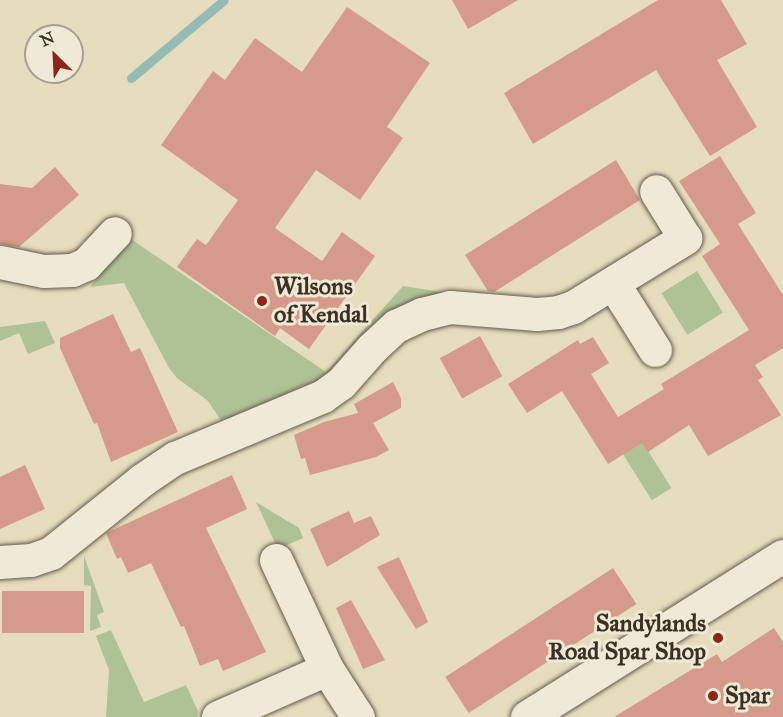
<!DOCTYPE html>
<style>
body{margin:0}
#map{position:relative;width:783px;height:717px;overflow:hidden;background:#e6ddbf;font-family:"IM FELL Great Primer",serif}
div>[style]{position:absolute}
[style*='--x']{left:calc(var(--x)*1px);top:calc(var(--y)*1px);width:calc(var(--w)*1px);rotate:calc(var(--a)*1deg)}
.green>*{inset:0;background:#afc296;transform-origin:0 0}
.stream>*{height:9px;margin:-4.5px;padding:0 4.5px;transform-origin:4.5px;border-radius:4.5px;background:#96bbb5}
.building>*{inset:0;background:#d69a8a;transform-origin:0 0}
.roads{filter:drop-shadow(0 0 2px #665b4c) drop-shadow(0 0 2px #665b4c)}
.minor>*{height:33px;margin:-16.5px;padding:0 16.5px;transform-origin:16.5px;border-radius:16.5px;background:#efe9d5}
.dots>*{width:16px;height:16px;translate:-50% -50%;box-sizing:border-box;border:3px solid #efe9d5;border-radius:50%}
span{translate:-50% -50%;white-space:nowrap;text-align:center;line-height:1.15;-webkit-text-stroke:6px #efe9d5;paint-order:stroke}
.poi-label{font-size:24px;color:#3c3025;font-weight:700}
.left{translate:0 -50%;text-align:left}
.right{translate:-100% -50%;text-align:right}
.north{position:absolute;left:24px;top:24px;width:60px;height:60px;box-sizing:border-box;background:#efe9d5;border:2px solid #a79f8f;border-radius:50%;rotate:336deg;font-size:16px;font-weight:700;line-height:24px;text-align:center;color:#3c3025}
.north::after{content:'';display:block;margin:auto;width:21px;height:27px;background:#8f2418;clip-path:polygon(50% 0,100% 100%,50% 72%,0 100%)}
</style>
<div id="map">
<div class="green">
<i style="clip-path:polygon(128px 237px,326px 372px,403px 286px,454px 294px,330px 375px,222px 422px,208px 401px,177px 378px,169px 368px,124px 283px,90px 287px)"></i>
<i style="left:697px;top:271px;width:49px;height:42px;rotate:58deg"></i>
<i style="clip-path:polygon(45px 321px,55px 343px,28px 354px,19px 333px,0 341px,0 327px)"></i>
<i style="left:640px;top:438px;width:59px;height:23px;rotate:58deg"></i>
<i style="clip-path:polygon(256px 502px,299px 528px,303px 538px,278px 549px)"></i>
<i style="clip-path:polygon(84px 556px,104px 612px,97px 615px,101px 627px,90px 631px,91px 586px,84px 585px)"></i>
<i style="clip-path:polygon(111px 630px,144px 702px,186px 685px,198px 711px,197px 717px,106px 717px,109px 670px,96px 636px)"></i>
</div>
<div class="stream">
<i style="--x:131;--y:78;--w:121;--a:-40"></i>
</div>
<div class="building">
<i style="clip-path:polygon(452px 0,518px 0,468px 29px)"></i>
<i style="clip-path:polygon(658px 0,721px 0,747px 44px,717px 60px,757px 127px,710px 156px,656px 70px,533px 144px,504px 93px)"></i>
<i style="clip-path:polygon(347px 7px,430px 63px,387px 127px,403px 138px,360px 200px,316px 170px,275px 228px,322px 261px,342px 232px,375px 256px,309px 349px,280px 328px,275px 336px,177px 267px,197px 239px,206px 245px,238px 200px,161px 145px,213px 71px,225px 80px,255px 38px,302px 72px)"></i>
<i style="clip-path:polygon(720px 156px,756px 213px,738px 224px,783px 295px,783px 348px,755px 365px,763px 377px,758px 380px,781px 415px,708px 456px,689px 425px,648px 452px,642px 443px,608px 464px,562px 391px,527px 413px,508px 384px,578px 340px,580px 344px,593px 337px,609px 363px,591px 374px,618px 417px,664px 389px,661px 384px,749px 330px,702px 256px,720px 244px,679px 181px)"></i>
<i style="clip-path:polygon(616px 160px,640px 200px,494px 292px,488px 291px,465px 255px)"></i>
<i style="clip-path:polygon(55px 167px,79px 195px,19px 247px,0 244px,0 184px,32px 188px)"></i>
<i style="clip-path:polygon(113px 314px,131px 352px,140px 348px,178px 432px,111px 462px,97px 423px,94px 424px,60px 348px,60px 338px)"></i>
<i style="left:480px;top:336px;width:46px;height:46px;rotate:61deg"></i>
<i style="clip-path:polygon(393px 382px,401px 398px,401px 408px,373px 423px,389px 450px,376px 457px,310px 475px,305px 458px,301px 459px,294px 435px,324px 422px,358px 413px,354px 404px)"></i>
<i style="clip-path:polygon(25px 465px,45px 509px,0 529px,0 477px)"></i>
<i style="clip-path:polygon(232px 475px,247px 509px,206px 528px,266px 652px,223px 671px,218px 659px,200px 666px,184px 626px,181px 627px,151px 563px,128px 573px,121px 557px,117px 559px,106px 533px)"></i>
<i style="clip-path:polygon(349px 511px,354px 523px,371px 516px,380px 535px,327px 567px,310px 529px)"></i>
<i style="clip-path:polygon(399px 557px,428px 622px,416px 629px,377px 567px)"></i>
<i style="left:613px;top:568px;width:43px;height:200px;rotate:57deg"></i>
<i style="left:2px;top:591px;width:82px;height:42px"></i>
<i style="clip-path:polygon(351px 600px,385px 660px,363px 669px,336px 608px)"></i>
<i style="clip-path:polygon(774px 628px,783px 642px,783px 717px,614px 717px,717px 654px,722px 662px)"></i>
</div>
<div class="roads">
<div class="minor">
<i style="--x:0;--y:262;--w:45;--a:11.6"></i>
<i style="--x:44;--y:271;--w:28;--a:-2"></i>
<i style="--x:72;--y:270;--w:15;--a:-23"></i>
<i style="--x:86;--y:264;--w:42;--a:-46.9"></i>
<i style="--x:613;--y:283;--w:79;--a:57.9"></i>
<i style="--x:276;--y:560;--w:120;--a:64.9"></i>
<i style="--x:327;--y:669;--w:57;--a:57.1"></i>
<i style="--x:0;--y:562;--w:31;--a:-4"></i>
<i style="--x:31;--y:560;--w:21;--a:-19"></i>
<i style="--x:51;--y:553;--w:117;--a:-38.7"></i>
<i style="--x:142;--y:480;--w:40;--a:-34"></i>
<i style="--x:175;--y:458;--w:160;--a:-22.7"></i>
<i style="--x:323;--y:396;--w:22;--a:-36"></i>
<i style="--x:341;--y:383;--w:47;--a:-48.5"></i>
<i style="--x:372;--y:348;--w:33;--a:-43"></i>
<i style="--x:396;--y:326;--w:29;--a:-25"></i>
<i style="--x:422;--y:314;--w:29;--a:-14"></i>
<i style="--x:450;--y:307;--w:87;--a:4.6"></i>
<i style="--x:537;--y:314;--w:21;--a:-5"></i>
<i style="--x:558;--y:312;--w:16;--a:-18"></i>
<i style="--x:573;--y:307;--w:132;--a:-31.6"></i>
<i style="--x:685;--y:238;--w:55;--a:-121.7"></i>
<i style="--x:218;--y:717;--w:119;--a:-23.8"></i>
<i style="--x:527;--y:717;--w:302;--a:-32.2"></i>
</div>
</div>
<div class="dots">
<i style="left:262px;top:301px;background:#8f2418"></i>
<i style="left:718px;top:638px;background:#8f2418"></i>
<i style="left:713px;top:696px;background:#8f2418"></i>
</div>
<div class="poi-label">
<span class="left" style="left:274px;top:301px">Wilsons<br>of Kendal</span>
<span class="right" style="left:706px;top:638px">Sandylands<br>Road Spar Shop</span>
<span class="left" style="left:725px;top:696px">Spar</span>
</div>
<div class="north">N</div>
</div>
